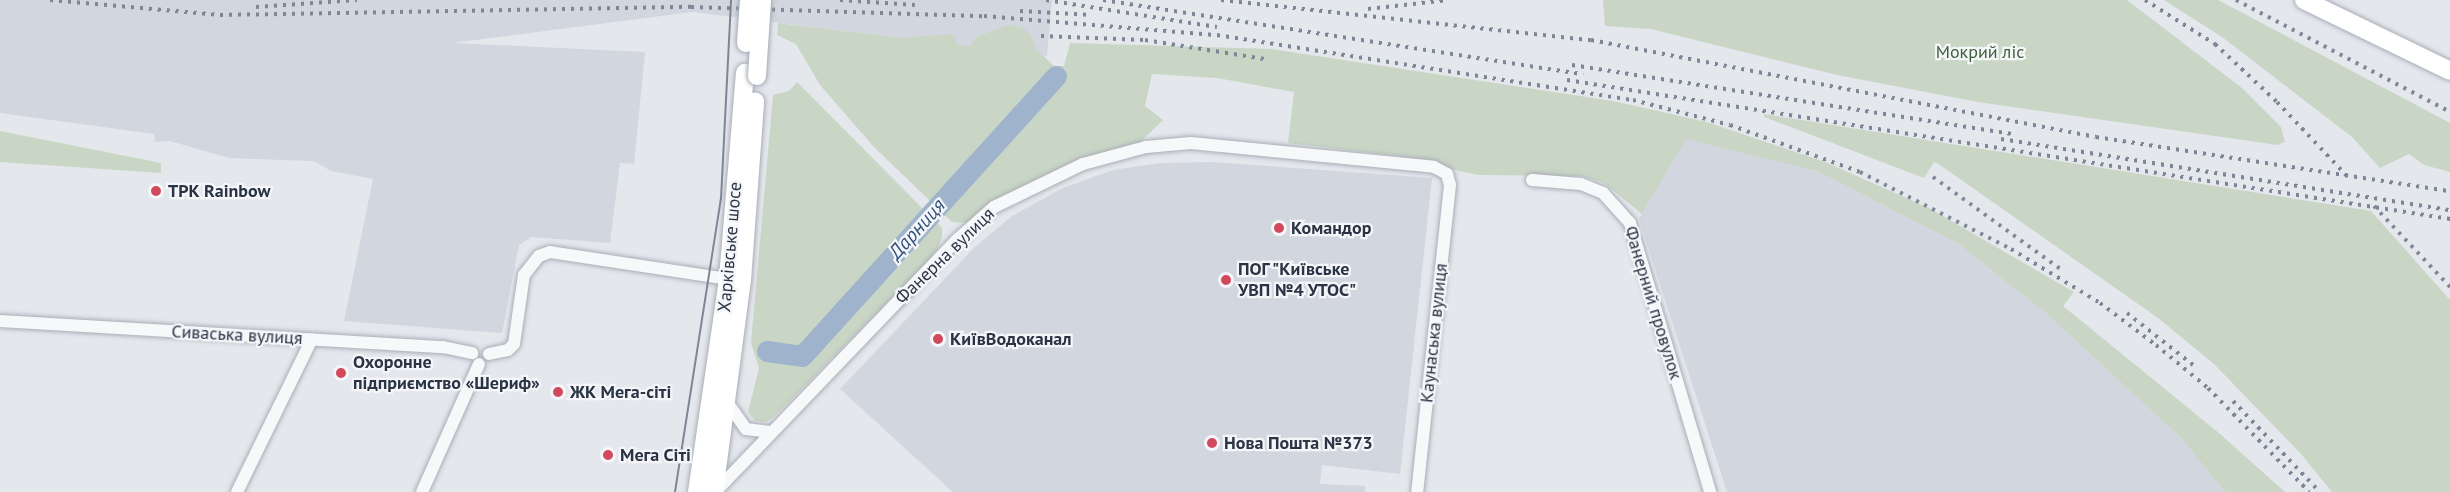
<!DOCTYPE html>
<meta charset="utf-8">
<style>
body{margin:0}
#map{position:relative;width:2450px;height:492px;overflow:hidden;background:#e4e7ec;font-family:"PT Sans",sans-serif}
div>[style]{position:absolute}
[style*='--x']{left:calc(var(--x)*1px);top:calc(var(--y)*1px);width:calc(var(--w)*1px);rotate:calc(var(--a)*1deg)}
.built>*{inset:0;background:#d2d6de}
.green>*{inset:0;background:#c9d6c5}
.river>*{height:21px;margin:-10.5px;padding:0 10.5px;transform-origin:10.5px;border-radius:10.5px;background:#9fb4cc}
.roads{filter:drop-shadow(0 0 2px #a9aeb7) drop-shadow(0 0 2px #a9aeb7)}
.street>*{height:12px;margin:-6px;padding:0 6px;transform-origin:6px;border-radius:6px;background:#f7f8fa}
.primary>*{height:18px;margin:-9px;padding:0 9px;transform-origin:9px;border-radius:9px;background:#fff}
.tram>*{height:1.5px;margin:-0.75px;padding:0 0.75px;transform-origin:0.75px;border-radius:0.75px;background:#7d8696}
.rail>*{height:4px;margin-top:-2px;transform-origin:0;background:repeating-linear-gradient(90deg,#7d8696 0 3px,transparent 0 9px)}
.bridges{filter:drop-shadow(0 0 2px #a3abb8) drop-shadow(0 0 2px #a3abb8)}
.primary-bridge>*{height:18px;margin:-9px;padding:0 9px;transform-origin:9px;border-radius:9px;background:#fff}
.dots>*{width:16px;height:16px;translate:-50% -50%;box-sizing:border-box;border:3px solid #f4f6f9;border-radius:50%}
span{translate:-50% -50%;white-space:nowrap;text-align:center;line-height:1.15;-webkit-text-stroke:4.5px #f4f6f9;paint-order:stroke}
.park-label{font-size:18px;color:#3f6138}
.poi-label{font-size:18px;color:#2b3445;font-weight:700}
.left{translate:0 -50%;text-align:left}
.street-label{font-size:18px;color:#2b3445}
.water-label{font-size:20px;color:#34527a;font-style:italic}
</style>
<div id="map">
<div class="built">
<i style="clip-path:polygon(0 0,1052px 0,1047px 56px,692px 12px,452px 43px,645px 52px,634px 164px,620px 163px,610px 243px,531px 237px,519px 245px,502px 333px,344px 321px,373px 179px,331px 171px,314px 161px,229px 158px,170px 141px,155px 142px,154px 134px,0 113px)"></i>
<i style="clip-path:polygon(1686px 138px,1817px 171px,1957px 243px,2048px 315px,2182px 439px,2225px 492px,1727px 492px,1639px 219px)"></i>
<i style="clip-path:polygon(1212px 162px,1432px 178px,1400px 474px,1322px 465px,1320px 484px,1365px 486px,1365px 492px,953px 492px,840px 389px,975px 247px,1012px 216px,1063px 188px,1113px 170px,1161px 163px)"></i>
</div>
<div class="green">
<i style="clip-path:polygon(1603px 0,2127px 0,2242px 88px,2281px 127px,2285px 142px,2278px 145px,1978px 102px,1837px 75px,1651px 29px,1605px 26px)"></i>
<i style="clip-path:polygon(2164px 0,2218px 0,2450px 123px,2450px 172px,2424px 165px,2409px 154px,2380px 168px,2352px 137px,2222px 37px)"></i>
<i style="clip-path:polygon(778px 23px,902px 38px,950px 34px,955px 36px,957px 45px,970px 46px,976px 37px,1009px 25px,1023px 28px,1031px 35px,1036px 49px,1054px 66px,1064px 66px,1070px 43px,1271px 49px,1613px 101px,1707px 122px,1825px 162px,1929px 208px,2074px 292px,2063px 306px,2219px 433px,2285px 492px,2225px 492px,2182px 439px,2048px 315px,1957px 243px,1817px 171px,1686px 139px,1642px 214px,1604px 183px,1581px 176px,1479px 175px,1450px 169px,1431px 160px,1288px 143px,1294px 92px,1217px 78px,1152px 74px,1145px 106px,1163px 120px,1139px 143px,971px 223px,952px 222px,873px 146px,820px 85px,796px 44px,777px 35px)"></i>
<i style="clip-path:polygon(797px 82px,942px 228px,942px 237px,938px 249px,925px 264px,774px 417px,766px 422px,755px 421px,748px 412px,759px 368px,751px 343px,773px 95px,789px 91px)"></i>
<i style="clip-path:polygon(1764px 114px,2371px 211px,2450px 300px,2450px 492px,2332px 492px,2302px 455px,2214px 364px,2158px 318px,1940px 165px,1934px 162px,1924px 178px,1764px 117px)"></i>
<i style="clip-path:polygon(0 131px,161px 163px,161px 173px,0 162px)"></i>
</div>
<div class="river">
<i style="--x:767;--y:351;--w:35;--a:8"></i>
<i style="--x:802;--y:356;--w:378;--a:-47.8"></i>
</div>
<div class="roads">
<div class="street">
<i style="--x:1532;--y:180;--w:49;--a:4.7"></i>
<i style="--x:1581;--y:184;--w:24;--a:22"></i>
<i style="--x:1603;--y:193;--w:40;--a:48"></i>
<i style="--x:1630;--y:223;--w:281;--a:73.4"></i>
<i style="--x:0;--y:321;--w:444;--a:3.4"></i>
<i style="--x:443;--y:347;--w:30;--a:12"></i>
<i style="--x:489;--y:354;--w:19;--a:-12"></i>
<i style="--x:508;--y:350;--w:8;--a:-45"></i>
<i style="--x:514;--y:344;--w:70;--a:-81.8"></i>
<i style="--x:524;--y:275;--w:24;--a:-52"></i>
<i style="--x:539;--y:256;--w:12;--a:-20"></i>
<i style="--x:550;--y:252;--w:180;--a:8.6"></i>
<i style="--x:727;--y:402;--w:33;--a:55"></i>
<i style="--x:746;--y:429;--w:24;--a:7"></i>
<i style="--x:237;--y:492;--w:170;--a:-63.9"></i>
<i style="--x:422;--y:492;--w:140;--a:-66"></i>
<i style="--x:715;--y:492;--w:352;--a:-46.2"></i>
<i style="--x:959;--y:238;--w:47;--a:-41.5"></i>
<i style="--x:994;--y:207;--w:99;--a:-25.8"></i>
<i style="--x:1083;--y:164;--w:65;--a:-15.1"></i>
<i style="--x:1146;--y:147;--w:45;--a:-5.1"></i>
<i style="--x:1191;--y:143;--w:244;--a:5.6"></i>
<i style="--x:1434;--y:167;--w:15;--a:28"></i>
<i style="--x:1447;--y:174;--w:11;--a:75"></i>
<i style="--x:1450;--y:185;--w:309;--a:96.1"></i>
</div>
<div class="primary">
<i style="--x:2304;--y:0;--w:162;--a:25.9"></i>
<i style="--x:697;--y:492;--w:215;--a:-81.7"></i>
<i style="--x:728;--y:279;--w:207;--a:-85.3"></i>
<i style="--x:714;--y:492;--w:214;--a:-82.5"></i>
<i style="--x:742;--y:280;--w:179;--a:-85.8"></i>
</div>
</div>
<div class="tram">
<i style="--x:675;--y:492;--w:297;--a:-81.1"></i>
<i style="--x:721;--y:199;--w:199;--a:-87.1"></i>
</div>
<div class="rail">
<i style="--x:50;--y:0;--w:171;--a:5"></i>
<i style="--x:220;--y:15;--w:471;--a:-1"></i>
<i style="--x:691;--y:7;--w:293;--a:1.8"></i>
<i style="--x:984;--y:16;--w:234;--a:4.7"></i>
<i style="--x:1217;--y:35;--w:421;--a:8.9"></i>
<i style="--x:1633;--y:100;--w:100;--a:14.5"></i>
<i style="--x:1730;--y:125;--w:138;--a:19.9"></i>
<i style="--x:1860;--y:172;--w:169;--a:27"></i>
<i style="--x:2011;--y:249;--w:104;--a:31.2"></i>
<i style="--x:2100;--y:303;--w:70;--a:36.9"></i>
<i style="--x:2156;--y:345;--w:67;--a:39.6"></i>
<i style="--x:2208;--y:388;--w:145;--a:45.8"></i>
<i style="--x:840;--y:0;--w:75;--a:3.8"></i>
<i style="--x:1046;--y:0;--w:173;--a:9"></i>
<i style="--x:1103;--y:0;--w:486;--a:8.8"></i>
<i style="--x:1221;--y:0;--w:372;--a:6.2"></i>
<i style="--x:1591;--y:40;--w:514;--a:10.87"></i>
<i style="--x:2096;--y:137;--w:358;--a:8.7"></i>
<i style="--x:2145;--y:0;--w:83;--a:32.2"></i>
<i style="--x:2215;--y:44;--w:85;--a:43.1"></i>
<i style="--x:2277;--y:102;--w:103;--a:46.6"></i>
<i style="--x:2236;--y:0;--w:242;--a:27.6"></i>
<i style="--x:256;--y:7;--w:101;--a:-4"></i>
<i style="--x:1368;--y:9;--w:81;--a:-6.4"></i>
<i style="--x:1020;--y:11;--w:72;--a:3.2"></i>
<i style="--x:1041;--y:36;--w:104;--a:2.2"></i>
<i style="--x:1145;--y:40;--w:121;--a:9"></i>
<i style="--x:1572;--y:65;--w:447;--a:8.9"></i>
<i style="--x:1567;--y:80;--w:894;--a:8.95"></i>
<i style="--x:2001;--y:139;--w:455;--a:9"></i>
<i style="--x:1933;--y:177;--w:159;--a:35.8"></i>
<i style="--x:2374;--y:206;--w:111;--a:46.8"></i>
<i style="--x:2127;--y:313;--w:84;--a:38.2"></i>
<i style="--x:2233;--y:401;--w:126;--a:46.3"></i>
</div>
<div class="bridges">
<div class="primary-bridge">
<i style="--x:746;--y:43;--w:43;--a:-86"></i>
<i style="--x:757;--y:76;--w:76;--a:-86.2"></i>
</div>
</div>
<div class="dots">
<i style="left:156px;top:191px;background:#d1495b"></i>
<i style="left:1279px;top:228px;background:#d1495b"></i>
<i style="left:1226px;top:280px;background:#d1495b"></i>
<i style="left:938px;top:339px;background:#d1495b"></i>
<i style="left:341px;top:373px;background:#d1495b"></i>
<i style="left:558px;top:392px;background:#d1495b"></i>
<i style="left:1212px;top:443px;background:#d1495b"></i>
<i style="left:608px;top:455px;background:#d1495b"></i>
</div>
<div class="park-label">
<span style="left:1980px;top:52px">Мокрий ліс</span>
</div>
<div class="poi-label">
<span class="left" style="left:168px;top:191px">ТРК Rainbow</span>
<span class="left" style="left:1291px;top:228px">Командор</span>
<span class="left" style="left:1238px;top:280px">ПОГ "Київське<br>УВП №4 УТОС"</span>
<span class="left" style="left:950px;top:339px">КиївВодоканал</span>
<span class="left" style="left:353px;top:373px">Охоронне<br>підприємство «Шериф»</span>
<span class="left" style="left:570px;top:392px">ЖК Мега-сіті</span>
<span class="left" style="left:1224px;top:443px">Нова Пошта №373</span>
<span class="left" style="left:620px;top:455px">Мега Сіті</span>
</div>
<div class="street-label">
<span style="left:730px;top:247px;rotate:-85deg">Харківське шосе</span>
<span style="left:945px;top:256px;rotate:-44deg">Фанерна вулиця</span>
<span style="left:1653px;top:303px;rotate:73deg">Фанерний провулок</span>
<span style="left:1434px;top:333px;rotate:-84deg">Каунаська вулиця</span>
<span style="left:237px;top:335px;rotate:3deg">Сиваська вулиця</span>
</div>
<div class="water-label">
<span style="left:917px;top:229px;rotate:-48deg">Дарниця</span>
</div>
</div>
